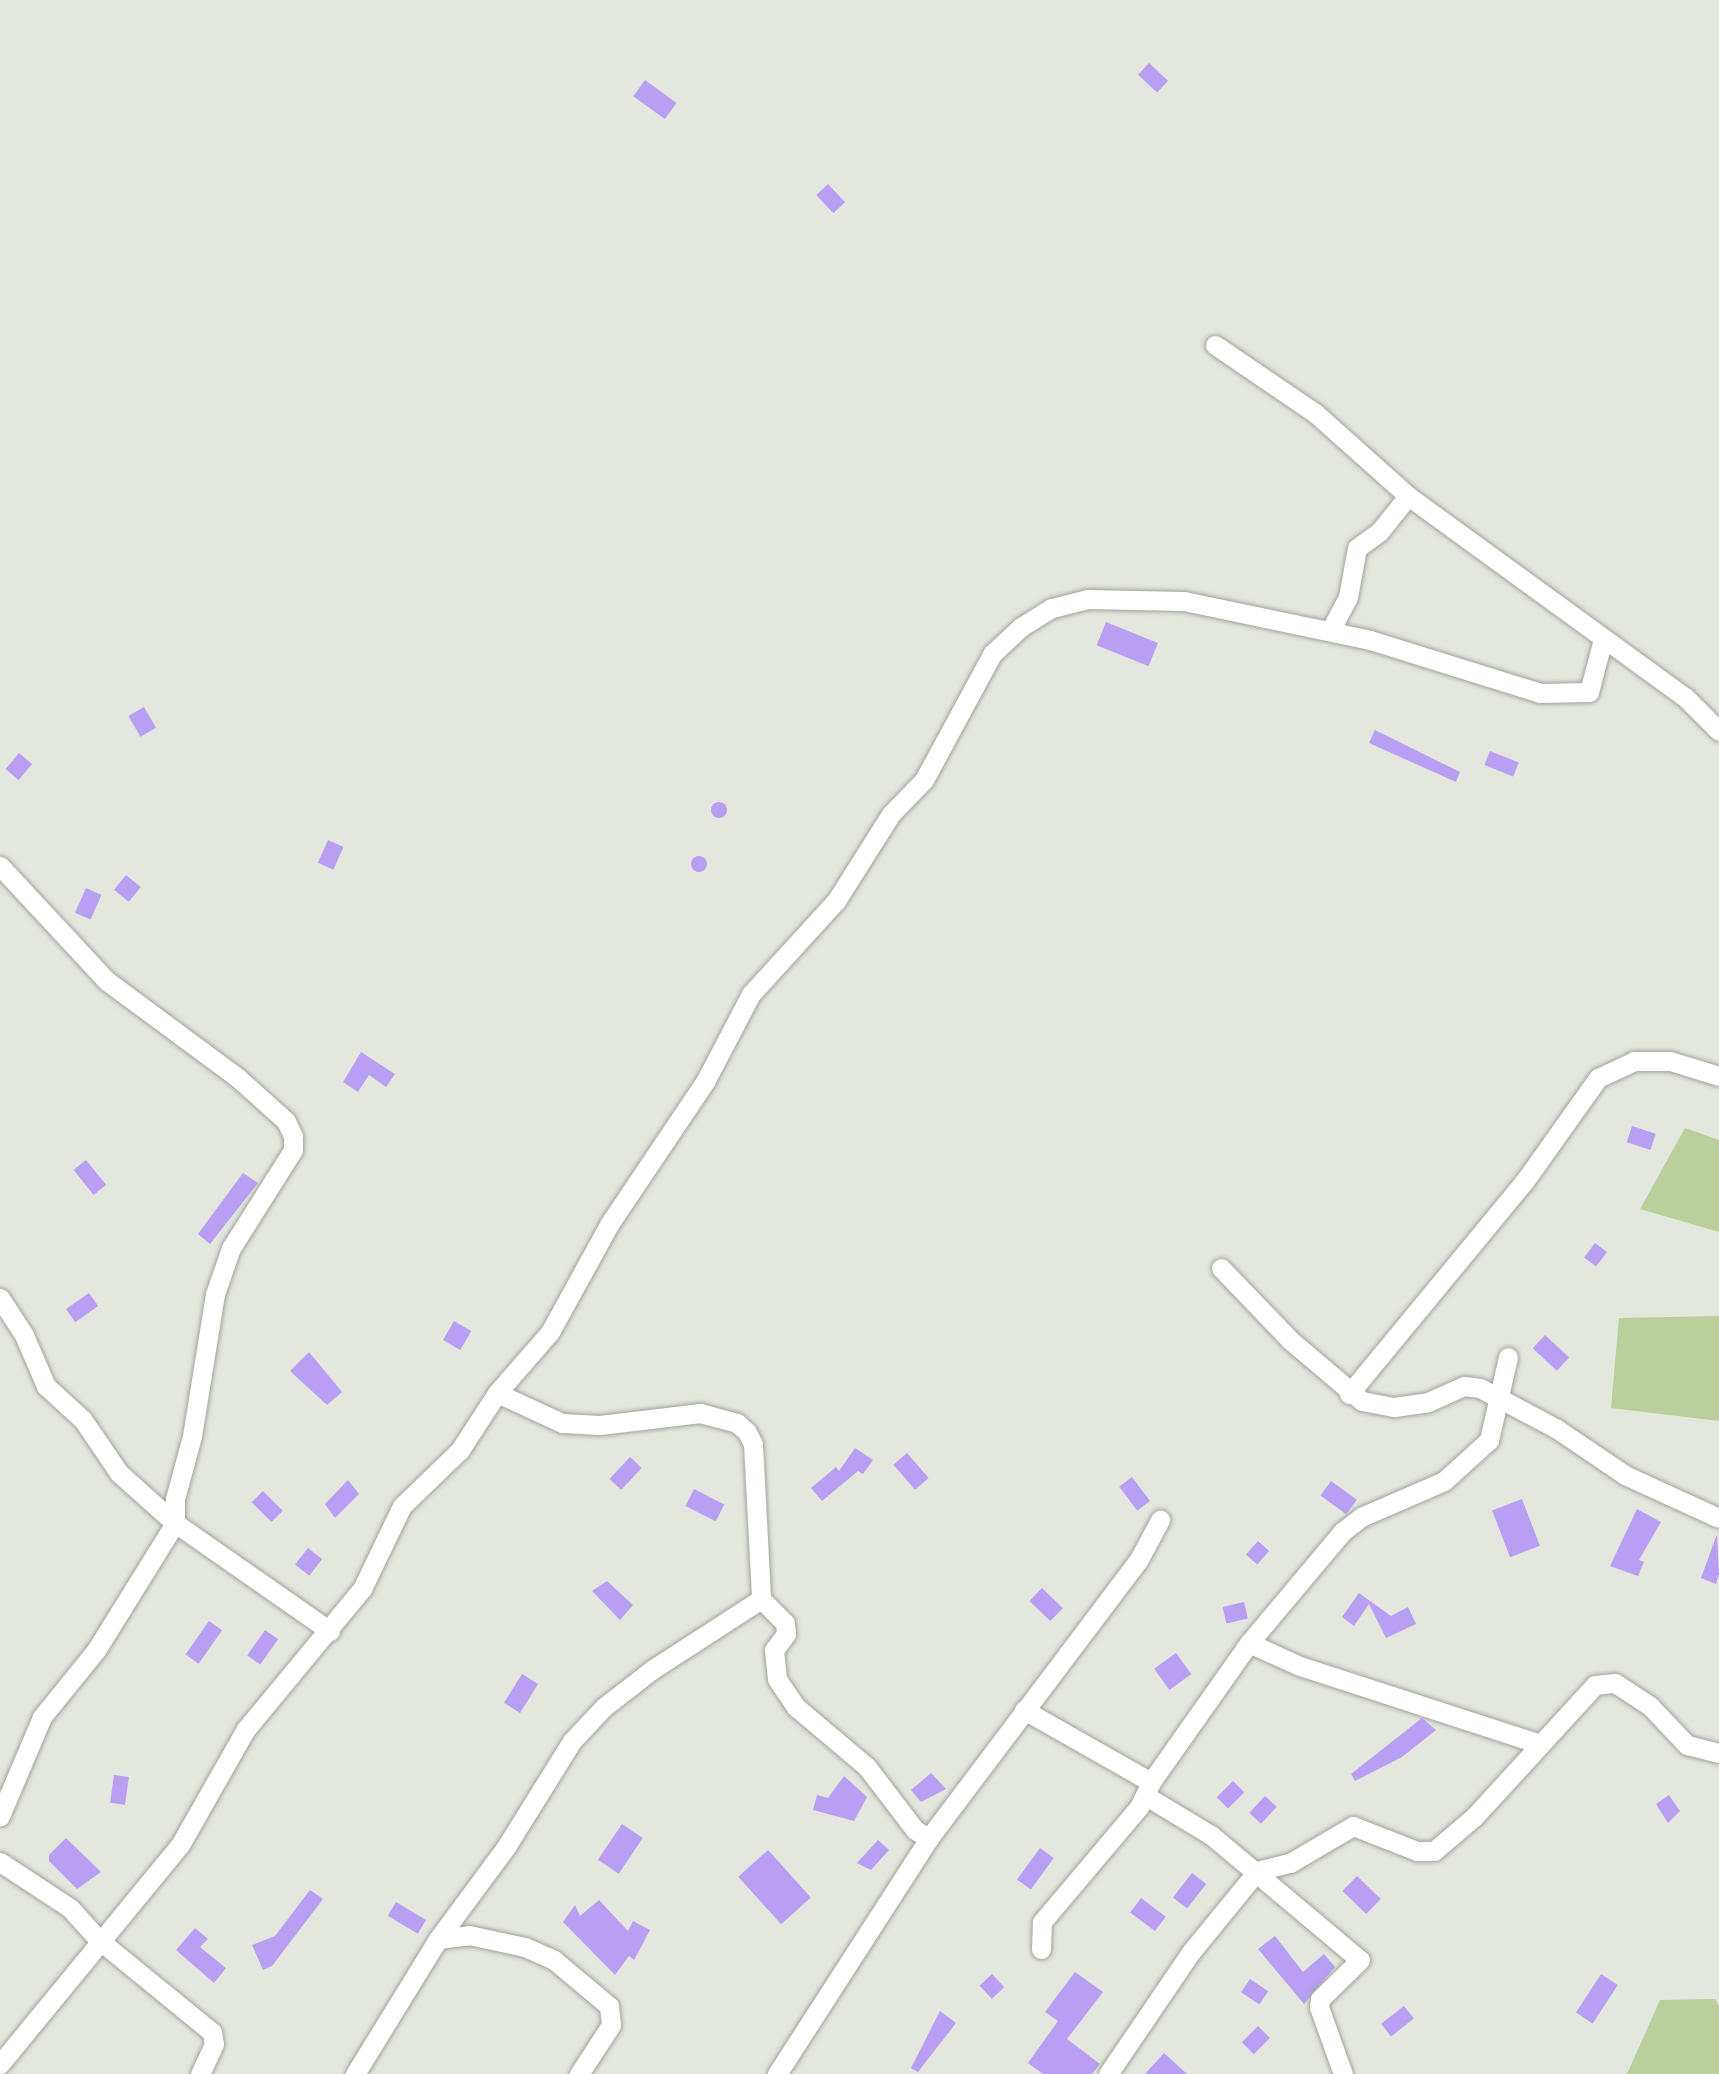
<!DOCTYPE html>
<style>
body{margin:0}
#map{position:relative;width:1719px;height:2074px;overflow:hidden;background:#e3e7dd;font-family:Commissioner,sans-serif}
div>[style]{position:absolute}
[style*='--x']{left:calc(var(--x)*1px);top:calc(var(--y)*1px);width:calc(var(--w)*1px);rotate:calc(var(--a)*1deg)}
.green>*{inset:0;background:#bacf99}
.building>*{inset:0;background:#b89ff4;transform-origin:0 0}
.round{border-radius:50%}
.roads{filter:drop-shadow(0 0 2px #a0a49b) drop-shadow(0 0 2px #a0a49b)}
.street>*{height:19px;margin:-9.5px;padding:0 9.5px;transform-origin:9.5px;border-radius:9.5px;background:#fff}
span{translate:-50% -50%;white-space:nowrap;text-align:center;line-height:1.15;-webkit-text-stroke:6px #fff;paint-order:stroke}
</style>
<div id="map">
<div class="green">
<i style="clip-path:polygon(1685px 1128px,1719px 1140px,1719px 1232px,1640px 1209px)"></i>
<i style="clip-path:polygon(1719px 1316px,1719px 1421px,1611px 1408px,1619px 1318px)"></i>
<i style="clip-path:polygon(1715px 1999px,1719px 2006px,1719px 2074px,1627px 2074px,1660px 2000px)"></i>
</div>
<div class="building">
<i style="left:1149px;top:63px;width:26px;height:16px;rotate:43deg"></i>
<i style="left:645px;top:80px;width:39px;height:20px;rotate:36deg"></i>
<i style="left:828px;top:184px;width:25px;height:16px;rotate:47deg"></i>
<i style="left:1106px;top:622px;width:56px;height:25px;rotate:22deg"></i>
<i style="left:144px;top:707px;width:24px;height:18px;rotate:60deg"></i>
<i style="clip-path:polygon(1375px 730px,1460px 772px,1456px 782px,1369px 743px)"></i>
<i style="left:1490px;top:751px;width:31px;height:15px;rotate:22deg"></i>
<i style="left:19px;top:753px;width:17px;height:21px;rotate:40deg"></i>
<i class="round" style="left:711px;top:802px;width:16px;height:16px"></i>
<i style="left:328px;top:840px;width:17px;height:25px;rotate:24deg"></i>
<i class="round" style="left:691px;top:856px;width:16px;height:16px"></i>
<i style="left:126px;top:875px;width:19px;height:19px;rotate:39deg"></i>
<i style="left:86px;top:888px;width:17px;height:27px;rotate:24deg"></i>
<i style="clip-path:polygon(361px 1052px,395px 1074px,386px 1087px,369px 1075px,358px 1092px,343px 1082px)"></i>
<i style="left:1632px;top:1126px;width:25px;height:17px;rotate:18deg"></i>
<i style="left:86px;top:1160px;width:32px;height:16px;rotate:51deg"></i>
<i style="clip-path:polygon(243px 1173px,258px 1183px,210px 1244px,198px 1234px)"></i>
<i style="left:1595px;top:1243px;width:15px;height:18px;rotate:37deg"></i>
<i style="left:89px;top:1293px;width:16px;height:28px;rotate:55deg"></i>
<i style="left:454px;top:1321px;width:20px;height:22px;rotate:30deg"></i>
<i style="left:1545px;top:1335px;width:33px;height:18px;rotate:43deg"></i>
<i style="clip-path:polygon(309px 1352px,342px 1392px,327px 1405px,290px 1371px)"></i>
<i style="clip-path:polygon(855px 1448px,873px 1460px,863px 1474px,858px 1471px,822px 1501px,811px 1488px,836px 1467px,839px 1471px)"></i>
<i style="left:907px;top:1453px;width:33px;height:18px;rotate:49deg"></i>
<i style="left:630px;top:1457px;width:16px;height:30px;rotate:43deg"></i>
<i style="left:1132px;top:1477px;width:30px;height:16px;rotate:53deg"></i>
<i style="clip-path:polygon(348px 1480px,359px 1494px,335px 1518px,325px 1504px)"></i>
<i style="left:1331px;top:1481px;width:32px;height:18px;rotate:36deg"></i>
<i style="left:694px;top:1489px;width:34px;height:19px;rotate:27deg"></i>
<i style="left:263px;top:1491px;width:28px;height:16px;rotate:45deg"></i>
<i style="left:1522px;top:1499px;width:50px;height:32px;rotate:69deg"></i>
<i style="clip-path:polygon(1637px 1509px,1661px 1522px,1639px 1560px,1644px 1562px,1638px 1576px,1610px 1566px)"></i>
<i style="clip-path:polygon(1717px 1534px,1719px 1574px,1716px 1584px,1701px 1578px)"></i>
<i style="left:1258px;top:1541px;width:15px;height:18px;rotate:42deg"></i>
<i style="left:308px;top:1548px;width:18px;height:21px;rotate:38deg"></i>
<i style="clip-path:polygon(607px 1581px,633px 1605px,620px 1620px,592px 1591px)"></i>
<i style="left:1042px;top:1588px;width:29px;height:18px;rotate:44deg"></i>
<i style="clip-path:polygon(1359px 1593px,1391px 1616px,1408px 1607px,1416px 1624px,1386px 1638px,1369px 1604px,1354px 1626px,1342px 1617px)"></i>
<i style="left:1244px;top:1602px;width:17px;height:22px;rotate:77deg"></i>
<i style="left:209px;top:1621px;width:16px;height:41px;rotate:35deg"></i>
<i style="left:265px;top:1630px;width:16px;height:31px;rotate:35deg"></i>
<i style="left:1176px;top:1653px;width:26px;height:27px;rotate:54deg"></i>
<i style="left:522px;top:1674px;width:19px;height:34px;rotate:32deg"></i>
<i style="clip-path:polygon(1422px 1718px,1436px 1730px,1402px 1757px,1355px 1781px,1351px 1774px)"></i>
<i style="clip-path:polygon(931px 1773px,946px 1789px,921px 1802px,911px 1790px)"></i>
<i style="left:114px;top:1775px;width:15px;height:28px;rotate:8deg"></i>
<i style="clip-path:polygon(844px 1776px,867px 1797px,854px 1821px,813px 1810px,817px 1795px,828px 1798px)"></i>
<i style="left:1233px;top:1781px;width:16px;height:23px;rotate:45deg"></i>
<i style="clip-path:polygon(1669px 1795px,1680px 1811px,1668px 1823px,1656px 1804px)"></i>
<i style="left:1265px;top:1796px;width:16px;height:23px;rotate:43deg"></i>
<i style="left:622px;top:1824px;width:25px;height:43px;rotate:34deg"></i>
<i style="clip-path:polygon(66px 1838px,101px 1872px,77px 1889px,49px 1861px,49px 1855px)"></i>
<i style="clip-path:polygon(878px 1840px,889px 1850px,871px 1870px,857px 1863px)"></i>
<i style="left:1040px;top:1848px;width:17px;height:39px;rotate:36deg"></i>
<i style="left:768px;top:1850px;width:64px;height:40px;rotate:48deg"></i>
<i style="left:1192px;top:1873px;width:18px;height:31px;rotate:38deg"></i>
<i style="left:1357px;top:1876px;width:33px;height:21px;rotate:44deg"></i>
<i style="clip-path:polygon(310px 1890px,323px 1899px,272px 1966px,263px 1970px,252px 1945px,275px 1936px)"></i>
<i style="left:1141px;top:1898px;width:31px;height:18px;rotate:37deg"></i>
<i style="clip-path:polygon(599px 1900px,628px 1931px,633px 1921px,650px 1930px,634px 1960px,629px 1956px,615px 1975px,563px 1922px,575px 1905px,580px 1916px)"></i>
<i style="left:396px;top:1902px;width:35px;height:16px;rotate:31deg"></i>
<i style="clip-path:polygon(195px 1928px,208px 1939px,200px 1947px,226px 1968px,214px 1983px,176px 1950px)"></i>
<i style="clip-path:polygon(1275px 1936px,1303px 1972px,1324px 1954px,1335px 1967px,1304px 2004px,1258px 1949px)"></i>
<i style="clip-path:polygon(1075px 1972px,1103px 1992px,1067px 2039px,1100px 2064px,1092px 2074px,1043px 2074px,1028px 2063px,1058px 2021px,1045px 2012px)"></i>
<i style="left:992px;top:1974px;width:18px;height:17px;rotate:47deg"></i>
<i style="left:1601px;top:1974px;width:20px;height:46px;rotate:33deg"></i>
<i style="left:1250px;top:1979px;width:22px;height:16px;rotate:34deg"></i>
<i style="left:1404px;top:2006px;width:16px;height:29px;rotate:52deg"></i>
<i style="clip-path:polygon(940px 2011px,956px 2023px,918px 2072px,911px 2068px)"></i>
<i style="left:1258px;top:2026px;width:17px;height:23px;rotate:45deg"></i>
<i style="clip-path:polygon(1164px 2053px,1187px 2074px,1145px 2074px)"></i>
</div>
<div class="roads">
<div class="street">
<i style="--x:1215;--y:345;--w:121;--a:34.2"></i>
<i style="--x:1315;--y:413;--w:125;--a:41.7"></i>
<i style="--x:1408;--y:496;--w:342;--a:36"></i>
<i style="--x:1685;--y:697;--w:48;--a:45"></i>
<i style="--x:1330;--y:631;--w:38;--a:-62"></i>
<i style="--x:1348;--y:597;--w:50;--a:-79.6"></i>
<i style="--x:1357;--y:548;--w:29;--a:-36"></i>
<i style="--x:1380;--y:531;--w:45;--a:-51.3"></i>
<i style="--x:0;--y:866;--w:157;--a:47.1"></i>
<i style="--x:107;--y:981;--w:163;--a:36.5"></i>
<i style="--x:238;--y:1078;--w:64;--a:41.9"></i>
<i style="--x:286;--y:1121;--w:17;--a:65"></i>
<i style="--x:293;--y:1136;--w:14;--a:90"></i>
<i style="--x:293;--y:1150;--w:116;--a:122.3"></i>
<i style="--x:231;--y:1248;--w:49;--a:109.2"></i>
<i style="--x:215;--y:1294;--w:144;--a:99.2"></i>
<i style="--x:192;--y:1436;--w:65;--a:105.1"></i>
<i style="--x:175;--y:1499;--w:24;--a:90"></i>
<i style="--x:175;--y:1523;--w:148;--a:121.8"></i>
<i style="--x:97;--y:1649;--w:87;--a:129"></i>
<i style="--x:42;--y:1717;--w:108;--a:113"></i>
<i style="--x:1221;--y:1268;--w:100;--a:46.2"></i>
<i style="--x:1290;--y:1340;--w:94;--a:40.3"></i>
<i style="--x:1362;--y:1401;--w:33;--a:11"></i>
<i style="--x:1394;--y:1407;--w:34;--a:-8"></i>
<i style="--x:1428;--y:1402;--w:39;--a:-24"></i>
<i style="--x:1464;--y:1386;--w:16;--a:7"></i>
<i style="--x:1480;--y:1388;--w:87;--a:28"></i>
<i style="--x:1557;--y:1429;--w:82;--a:34.1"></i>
<i style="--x:1625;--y:1475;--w:103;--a:24.6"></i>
<i style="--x:0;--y:1298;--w:44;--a:57"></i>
<i style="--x:24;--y:1335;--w:56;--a:66.7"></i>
<i style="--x:46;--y:1386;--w:50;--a:42.6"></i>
<i style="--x:83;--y:1420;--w:64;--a:55.8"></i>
<i style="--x:119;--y:1473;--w:75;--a:41.8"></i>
<i style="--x:175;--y:1523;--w:189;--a:34.9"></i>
<i style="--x:497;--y:1393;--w:72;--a:24.8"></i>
<i style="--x:562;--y:1423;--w:38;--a:3"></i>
<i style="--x:600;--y:1425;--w:101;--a:-6.8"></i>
<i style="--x:700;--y:1413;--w:38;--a:15"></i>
<i style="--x:737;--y:1423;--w:13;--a:42"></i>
<i style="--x:747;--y:1432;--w:13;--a:63"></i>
<i style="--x:753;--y:1444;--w:155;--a:87"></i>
<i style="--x:761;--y:1599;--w:34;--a:45"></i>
<i style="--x:785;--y:1623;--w:11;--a:85"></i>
<i style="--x:786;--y:1634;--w:20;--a:127"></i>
<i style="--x:774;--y:1650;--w:29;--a:84"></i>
<i style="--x:777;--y:1679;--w:34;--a:56"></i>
<i style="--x:796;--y:1707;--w:93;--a:40.2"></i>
<i style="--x:867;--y:1767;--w:79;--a:52.7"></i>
<i style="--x:915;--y:1830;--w:16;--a:30"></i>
<i style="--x:1349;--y:1394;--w:275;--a:-50.5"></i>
<i style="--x:1524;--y:1182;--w:128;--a:-54.6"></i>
<i style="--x:1598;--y:1078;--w:40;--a:-25"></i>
<i style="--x:1634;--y:1061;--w:36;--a:0"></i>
<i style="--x:1670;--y:1061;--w:51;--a:17"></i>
<i style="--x:1249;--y:1643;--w:56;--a:24.3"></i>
<i style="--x:1300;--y:1666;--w:252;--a:18"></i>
<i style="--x:1024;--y:1710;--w:146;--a:29.6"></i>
<i style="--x:1146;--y:1796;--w:76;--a:31"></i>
<i style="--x:1211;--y:1835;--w:194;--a:40"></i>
<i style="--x:1360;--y:1960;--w:56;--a:135.7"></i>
<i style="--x:1320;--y:1999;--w:8;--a:97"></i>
<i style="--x:1319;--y:2007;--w:71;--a:70.3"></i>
<i style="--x:0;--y:1862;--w:84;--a:33.3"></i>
<i style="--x:70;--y:1908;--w:43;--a:47.8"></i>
<i style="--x:99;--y:1940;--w:146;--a:39.2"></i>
<i style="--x:212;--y:2032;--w:12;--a:81"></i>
<i style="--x:214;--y:2044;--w:33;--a:115"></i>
<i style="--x:438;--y:1939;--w:31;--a:-7"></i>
<i style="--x:469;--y:1935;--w:57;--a:12.1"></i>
<i style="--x:525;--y:1947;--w:32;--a:24"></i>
<i style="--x:554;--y:1960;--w:72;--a:39.9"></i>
<i style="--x:609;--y:2006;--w:19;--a:84"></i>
<i style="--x:611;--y:2025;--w:59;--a:123.1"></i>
<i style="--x:1041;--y:1949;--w:27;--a:-88"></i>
<i style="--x:1042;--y:1922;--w:150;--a:-49.9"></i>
<i style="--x:1139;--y:1807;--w:28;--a:-64"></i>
<i style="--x:1151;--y:1782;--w:170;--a:-54.8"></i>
<i style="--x:1249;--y:1643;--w:145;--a:-50"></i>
<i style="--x:1342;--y:1532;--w:24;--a:-38"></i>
<i style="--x:1361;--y:1517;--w:90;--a:-23.4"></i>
<i style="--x:1444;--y:1481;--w:61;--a:-42.3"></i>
<i style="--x:1489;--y:1440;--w:85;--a:-77.1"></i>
<i style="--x:0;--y:2064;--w:283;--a:-50.6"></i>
<i style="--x:180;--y:1845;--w:133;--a:-60.4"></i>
<i style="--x:246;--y:1729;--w:182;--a:-50.4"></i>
<i style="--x:362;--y:1589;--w:92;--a:-64.3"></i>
<i style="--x:402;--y:1506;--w:81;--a:-44"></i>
<i style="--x:460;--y:1450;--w:68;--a:-57"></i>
<i style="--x:497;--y:1393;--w:81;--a:-49"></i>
<i style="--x:550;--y:1332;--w:124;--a:-61.2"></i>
<i style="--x:610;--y:1223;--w:172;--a:-56.1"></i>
<i style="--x:706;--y:1080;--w:97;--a:-62.4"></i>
<i style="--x:751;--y:994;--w:126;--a:-47.6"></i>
<i style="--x:836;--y:901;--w:103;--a:-57.7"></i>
<i style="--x:891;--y:814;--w:47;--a:-45.9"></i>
<i style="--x:924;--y:780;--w:143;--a:-61.6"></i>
<i style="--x:992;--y:654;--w:40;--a:-43"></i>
<i style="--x:1021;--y:627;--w:36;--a:-32"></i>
<i style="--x:1052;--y:608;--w:36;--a:-14"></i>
<i style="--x:1087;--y:599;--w:97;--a:1.2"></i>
<i style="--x:1184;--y:601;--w:190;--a:11.8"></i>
<i style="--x:1370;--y:640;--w:178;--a:17.3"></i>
<i style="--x:1540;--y:693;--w:49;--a:-1.2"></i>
<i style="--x:1589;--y:692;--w:55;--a:-75.2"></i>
<i style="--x:355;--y:2074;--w:158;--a:-58.4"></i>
<i style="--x:438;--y:1939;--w:114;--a:-53.5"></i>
<i style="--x:506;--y:1847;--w:125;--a:-58.1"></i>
<i style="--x:572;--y:1741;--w:47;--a:-46.7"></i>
<i style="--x:604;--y:1707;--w:62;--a:-37.8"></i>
<i style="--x:653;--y:1669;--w:129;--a:-32.9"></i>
<i style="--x:777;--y:2074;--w:281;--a:-57.2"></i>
<i style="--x:929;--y:1838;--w:347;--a:-53"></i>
<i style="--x:1138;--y:1561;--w:47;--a:-61.8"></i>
<i style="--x:1108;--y:2074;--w:148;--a:-55.8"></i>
<i style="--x:1191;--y:1952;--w:104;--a:-50.8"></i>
<i style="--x:1257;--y:1871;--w:34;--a:-14"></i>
<i style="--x:1290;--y:1863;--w:73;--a:-30.4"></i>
<i style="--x:1353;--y:1826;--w:69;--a:21.3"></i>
<i style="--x:1417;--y:1851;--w:17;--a:0"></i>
<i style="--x:1434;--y:1851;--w:52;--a:-40.4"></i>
<i style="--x:1474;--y:1817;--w:179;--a:-47.5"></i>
<i style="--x:1595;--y:1685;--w:20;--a:-6"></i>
<i style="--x:1615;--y:1683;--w:42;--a:33.3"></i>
<i style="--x:1650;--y:1706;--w:54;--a:46.5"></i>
<i style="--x:1687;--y:1745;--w:33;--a:14"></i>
</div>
</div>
</div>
